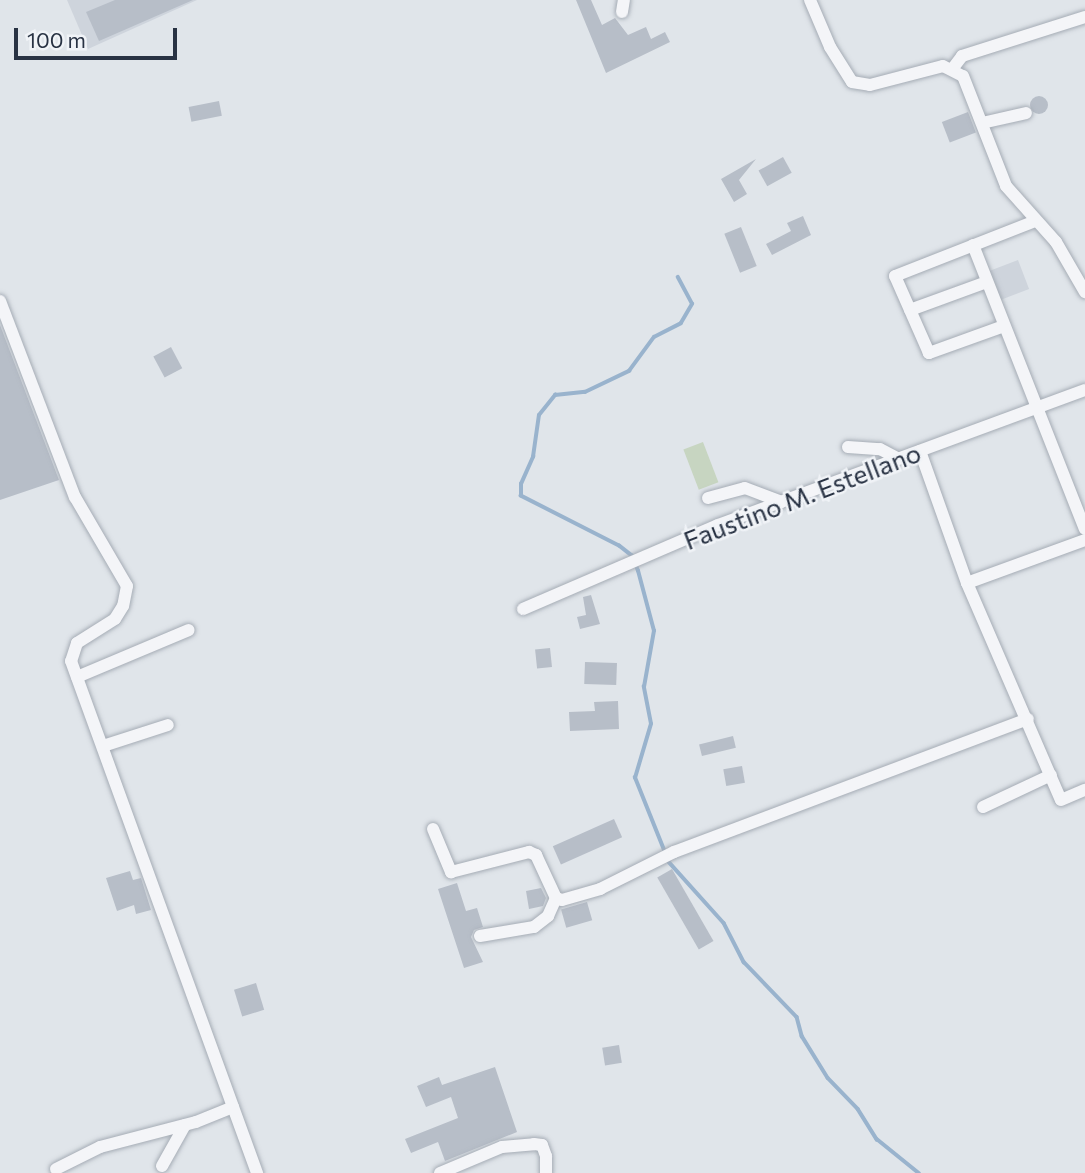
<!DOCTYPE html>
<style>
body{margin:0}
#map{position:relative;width:1085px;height:1173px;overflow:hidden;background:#e0e5ea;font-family:Commissioner,sans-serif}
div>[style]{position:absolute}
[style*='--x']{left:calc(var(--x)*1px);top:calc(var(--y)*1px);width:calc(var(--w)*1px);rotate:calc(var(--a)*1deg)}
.built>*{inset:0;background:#ced4dc;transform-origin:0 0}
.green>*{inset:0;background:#c7d5c1;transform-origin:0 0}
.stream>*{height:3.5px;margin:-1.75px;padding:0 1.75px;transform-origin:1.75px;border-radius:1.75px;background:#99b3cd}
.building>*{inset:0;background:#b7bec8;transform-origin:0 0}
.round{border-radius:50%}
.roads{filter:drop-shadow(0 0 2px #a5acb5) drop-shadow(0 0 2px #a5acb5)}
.minor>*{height:12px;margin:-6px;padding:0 6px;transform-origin:6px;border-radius:6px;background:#f4f5f8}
span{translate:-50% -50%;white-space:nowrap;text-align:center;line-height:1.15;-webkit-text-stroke:5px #f0f3f7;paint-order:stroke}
.street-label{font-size:26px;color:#283243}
.scale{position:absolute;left:14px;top:28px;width:163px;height:32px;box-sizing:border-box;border:4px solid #283243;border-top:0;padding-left:9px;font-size:21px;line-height:24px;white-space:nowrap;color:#283243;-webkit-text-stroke:5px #f0f3f7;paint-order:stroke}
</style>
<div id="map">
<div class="built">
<i style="clip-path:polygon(67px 0,197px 0,88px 49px)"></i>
<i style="left:1018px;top:260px;width:31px;height:35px;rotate:69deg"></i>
</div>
<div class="green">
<i style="left:703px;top:442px;width:43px;height:21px;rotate:69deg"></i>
</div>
<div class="stream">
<i style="--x:664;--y:850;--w:78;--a:-111.9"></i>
<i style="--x:635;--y:778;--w:56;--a:-73.5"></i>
<i style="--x:651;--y:724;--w:38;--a:-101"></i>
<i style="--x:644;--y:687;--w:57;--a:-79.9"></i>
<i style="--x:654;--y:631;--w:62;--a:-104.9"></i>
<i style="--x:638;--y:571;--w:16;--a:-112"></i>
<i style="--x:632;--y:556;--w:16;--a:-142"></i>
<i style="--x:619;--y:546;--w:110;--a:-153"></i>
<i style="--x:521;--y:496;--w:12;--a:-90"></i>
<i style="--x:521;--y:484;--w:30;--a:-66"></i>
<i style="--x:533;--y:457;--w:42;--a:-81.9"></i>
<i style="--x:539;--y:415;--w:26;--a:-51"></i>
<i style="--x:555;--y:395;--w:30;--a:-6"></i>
<i style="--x:585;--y:392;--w:49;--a:-25.5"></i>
<i style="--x:629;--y:371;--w:42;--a:-53.7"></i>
<i style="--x:654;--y:337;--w:30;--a:-27"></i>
<i style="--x:681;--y:323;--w:22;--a:-60"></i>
<i style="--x:692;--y:304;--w:30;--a:-118"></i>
<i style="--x:669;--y:862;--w:82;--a:48"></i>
<i style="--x:724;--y:923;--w:44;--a:62.9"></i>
<i style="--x:744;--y:962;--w:76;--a:46.1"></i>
<i style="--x:797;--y:1017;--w:20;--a:75"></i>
<i style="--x:802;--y:1036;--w:49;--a:58.2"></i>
<i style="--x:828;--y:1078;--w:43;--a:45.9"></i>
<i style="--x:858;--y:1109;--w:36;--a:58"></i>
<i style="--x:877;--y:1139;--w:54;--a:39"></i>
</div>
<div class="building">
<i style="clip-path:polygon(115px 0,193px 0,99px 41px,86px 12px)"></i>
<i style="clip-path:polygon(576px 0,591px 0,602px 25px,615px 18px,628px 35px,646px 27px,651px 39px,665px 32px,670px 42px,606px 73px)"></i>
<i class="round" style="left:1030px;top:96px;width:18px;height:18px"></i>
<i style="left:219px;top:101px;width:15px;height:31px;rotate:79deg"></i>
<i style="left:968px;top:112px;width:22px;height:28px;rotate:69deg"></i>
<i style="left:783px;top:157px;width:18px;height:28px;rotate:61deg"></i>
<i style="clip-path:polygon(756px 159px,739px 180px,747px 194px,734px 202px,721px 179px)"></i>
<i style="clip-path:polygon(803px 216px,811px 235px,772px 255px,766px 244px,791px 231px,787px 223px)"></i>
<i style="left:741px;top:227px;width:42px;height:18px;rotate:68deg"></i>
<i style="clip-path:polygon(0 325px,59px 480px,0 500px)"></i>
<i style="left:171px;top:347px;width:24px;height:20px;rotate:62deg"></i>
<i style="clip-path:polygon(591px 595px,600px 624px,580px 629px,577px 617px,586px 615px,583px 597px)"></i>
<i style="left:550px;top:648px;width:19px;height:15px;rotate:84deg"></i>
<i style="left:585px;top:662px;width:32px;height:22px;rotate:2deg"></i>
<i style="clip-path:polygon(618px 701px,619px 729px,570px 731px,569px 712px,595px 711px,594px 702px)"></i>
<i style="left:733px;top:736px;width:12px;height:35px;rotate:76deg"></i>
<i style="left:742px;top:766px;width:17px;height:19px;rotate:80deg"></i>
<i style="left:614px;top:819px;width:20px;height:67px;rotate:66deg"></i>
<i style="left:672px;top:869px;width:83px;height:17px;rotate:60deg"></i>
<i style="clip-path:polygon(130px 871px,133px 880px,141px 878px,151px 910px,136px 914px,134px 905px,117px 911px,106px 878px)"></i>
<i style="clip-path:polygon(457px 883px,466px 911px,477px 908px,483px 927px,474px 930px,471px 937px,483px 962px,464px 968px,438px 889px)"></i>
<i style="clip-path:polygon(541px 888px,546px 898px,543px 906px,529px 909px,526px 891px)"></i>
<i style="left:587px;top:902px;width:19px;height:27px;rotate:74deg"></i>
<i style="left:256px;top:983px;width:28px;height:23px;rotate:73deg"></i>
<i style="left:619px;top:1045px;width:18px;height:17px;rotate:81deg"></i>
<i style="clip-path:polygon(495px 1067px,517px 1132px,445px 1161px,438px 1142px,411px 1153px,405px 1139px,458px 1118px,451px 1097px,426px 1107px,417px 1086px,439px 1077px,442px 1085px)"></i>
</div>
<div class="roads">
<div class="minor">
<i style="--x:810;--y:0;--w:51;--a:66.9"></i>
<i style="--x:830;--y:47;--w:41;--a:57.8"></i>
<i style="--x:852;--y:82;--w:18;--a:9"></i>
<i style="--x:870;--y:85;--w:75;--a:-14.6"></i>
<i style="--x:943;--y:66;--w:22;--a:27"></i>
<i style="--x:963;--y:76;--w:118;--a:68.6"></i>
<i style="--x:1006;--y:186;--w:75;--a:48.2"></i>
<i style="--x:1056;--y:242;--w:58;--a:59.9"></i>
<i style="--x:622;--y:12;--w:12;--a:-81"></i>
<i style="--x:953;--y:68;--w:15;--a:-53"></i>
<i style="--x:962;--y:56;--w:129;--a:-17.6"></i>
<i style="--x:982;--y:123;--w:45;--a:-12.8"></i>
<i style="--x:973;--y:245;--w:305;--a:68.5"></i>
<i style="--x:0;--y:301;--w:210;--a:69.1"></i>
<i style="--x:75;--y:497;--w:103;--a:59.7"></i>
<i style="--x:127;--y:586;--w:20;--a:101"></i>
<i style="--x:123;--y:606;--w:15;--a:122"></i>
<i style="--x:115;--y:619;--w:45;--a:147.7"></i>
<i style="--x:77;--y:643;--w:19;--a:108"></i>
<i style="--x:71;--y:661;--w:545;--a:70.03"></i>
<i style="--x:910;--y:310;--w:82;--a:-20"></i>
<i style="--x:1004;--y:326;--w:80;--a:160.2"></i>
<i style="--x:929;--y:353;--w:84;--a:-113.8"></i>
<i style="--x:895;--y:276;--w:150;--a:-21.4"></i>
<i style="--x:848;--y:447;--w:32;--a:4"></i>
<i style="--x:880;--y:449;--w:21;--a:28"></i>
<i style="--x:920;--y:451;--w:140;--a:70.4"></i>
<i style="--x:967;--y:583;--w:236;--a:66.6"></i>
<i style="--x:1061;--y:800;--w:26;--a:-23"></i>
<i style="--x:708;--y:498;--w:38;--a:-15"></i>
<i style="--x:745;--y:488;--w:39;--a:21"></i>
<i style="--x:967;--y:583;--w:126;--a:-20"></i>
<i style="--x:523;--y:609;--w:212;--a:-23.3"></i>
<i style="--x:718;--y:525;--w:391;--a:-20.2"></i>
<i style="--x:77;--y:677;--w:121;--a:-22.8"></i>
<i style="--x:103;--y:746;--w:68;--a:-17.9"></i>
<i style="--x:983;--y:807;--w:75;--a:-25.2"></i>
<i style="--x:433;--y:829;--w:47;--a:67.3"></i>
<i style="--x:451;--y:872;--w:81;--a:-14.4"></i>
<i style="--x:529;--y:852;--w:8;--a:23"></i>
<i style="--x:536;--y:855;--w:47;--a:65.1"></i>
<i style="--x:556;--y:898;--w:6;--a:18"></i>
<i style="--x:562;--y:900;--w:40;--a:-16"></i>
<i style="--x:600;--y:889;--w:83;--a:-26.6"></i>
<i style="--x:674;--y:852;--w:378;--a:-20.6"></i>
<i style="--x:480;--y:936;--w:55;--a:-9.5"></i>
<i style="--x:534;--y:927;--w:18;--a:-38"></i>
<i style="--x:548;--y:916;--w:20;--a:-66"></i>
<i style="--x:162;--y:1166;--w:47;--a:-60.7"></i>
<i style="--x:56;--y:1169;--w:49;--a:-26.6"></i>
<i style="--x:100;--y:1147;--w:99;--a:-14.6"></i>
<i style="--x:196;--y:1122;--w:40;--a:-22"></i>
<i style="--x:440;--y:1173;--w:67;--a:-22.8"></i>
<i style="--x:502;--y:1147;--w:32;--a:-5"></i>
<i style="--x:534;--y:1144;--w:8;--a:7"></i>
<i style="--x:542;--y:1145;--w:12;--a:70"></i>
<i style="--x:546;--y:1156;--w:17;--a:90"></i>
</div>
</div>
<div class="street-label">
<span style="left:802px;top:496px;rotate:-21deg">Faustino M. Estellano</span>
</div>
<div class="scale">100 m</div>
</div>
